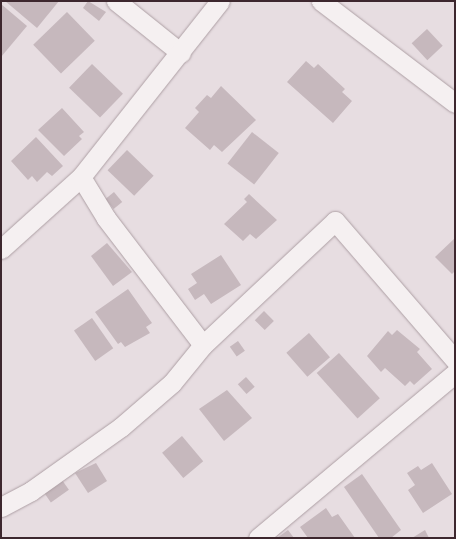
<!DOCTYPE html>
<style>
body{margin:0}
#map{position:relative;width:456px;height:539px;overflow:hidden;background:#e7dde1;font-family:Helvetica,sans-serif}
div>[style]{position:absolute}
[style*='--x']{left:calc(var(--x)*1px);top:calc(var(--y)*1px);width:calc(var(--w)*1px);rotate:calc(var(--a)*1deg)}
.building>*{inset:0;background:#c6b8bd;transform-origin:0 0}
.roads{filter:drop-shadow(0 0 1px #ad9fa4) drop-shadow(0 0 1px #ad9fa4)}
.minor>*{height:19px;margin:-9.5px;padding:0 9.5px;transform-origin:9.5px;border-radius:9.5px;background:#f5f0f1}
span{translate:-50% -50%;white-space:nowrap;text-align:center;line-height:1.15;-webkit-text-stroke:4px #f4edef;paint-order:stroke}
.frame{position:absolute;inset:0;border:2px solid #3d272e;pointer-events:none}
</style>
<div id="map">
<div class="building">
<i style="clip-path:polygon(5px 1px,59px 1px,37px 28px)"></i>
<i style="clip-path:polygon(88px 1px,106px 12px,99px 21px,83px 8px)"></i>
<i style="clip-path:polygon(1px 4px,27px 26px,1px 57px)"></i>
<i style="left:67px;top:12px;width:40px;height:47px;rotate:46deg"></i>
<i style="left:427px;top:29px;width:23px;height:21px;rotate:47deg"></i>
<i style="clip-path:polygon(306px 61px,314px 68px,318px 64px,345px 89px,342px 92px,352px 101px,333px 123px,287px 82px)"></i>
<i style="left:92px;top:64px;width:43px;height:33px;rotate:44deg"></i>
<i style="clip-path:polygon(221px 86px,256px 120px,222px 152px,214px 145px,210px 150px,185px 128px,199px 112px,195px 108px,207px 95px,211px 98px)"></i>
<i style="clip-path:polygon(62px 108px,84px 132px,79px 136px,82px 139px,64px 156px,38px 130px)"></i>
<i style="left:252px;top:132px;width:34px;height:40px;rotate:38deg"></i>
<i style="clip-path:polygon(36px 137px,63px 166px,52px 176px,47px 172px,37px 182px,32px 176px,28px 180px,11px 161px)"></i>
<i style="left:127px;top:150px;width:37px;height:28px;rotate:44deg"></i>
<i style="left:114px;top:192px;width:13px;height:11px;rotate:51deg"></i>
<i style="clip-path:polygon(249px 194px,277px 220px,256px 239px,250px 234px,243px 241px,224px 224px,247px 202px,244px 199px)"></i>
<i style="clip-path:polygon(455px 238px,455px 271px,452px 274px,435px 257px)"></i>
<i style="clip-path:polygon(107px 243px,132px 272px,113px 286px,91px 256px)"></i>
<i style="clip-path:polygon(221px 255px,241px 285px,211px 304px,204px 294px,195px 300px,188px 289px,197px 283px,191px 274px)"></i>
<i style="clip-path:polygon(128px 289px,152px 323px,146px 327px,150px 333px,125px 347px,121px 342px,118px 344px,95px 312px)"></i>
<i style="left:264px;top:311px;width:14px;height:13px;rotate:45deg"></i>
<i style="left:92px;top:318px;width:37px;height:22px;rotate:55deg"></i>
<i style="clip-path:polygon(397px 330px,420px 349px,417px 352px,432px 369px,414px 385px,410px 381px,405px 386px,385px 368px,381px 372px,367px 356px,388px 331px,392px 335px)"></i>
<i style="left:309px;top:333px;width:32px;height:30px;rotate:49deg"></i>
<i style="left:238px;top:341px;width:12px;height:10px;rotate:55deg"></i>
<i style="left:339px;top:353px;width:61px;height:30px;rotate:48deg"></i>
<i style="left:246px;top:377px;width:13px;height:11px;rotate:48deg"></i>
<i style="clip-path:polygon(227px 390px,252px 418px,224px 441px,199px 409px)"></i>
<i style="left:182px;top:436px;width:33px;height:26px;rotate:50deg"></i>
<i style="clip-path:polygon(96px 463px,107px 481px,88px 493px,75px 473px)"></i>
<i style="clip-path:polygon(432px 463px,452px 494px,423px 513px,408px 490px,415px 485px,407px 473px,418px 466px,421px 470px)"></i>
<i style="clip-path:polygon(362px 474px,401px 530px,391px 538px,379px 538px,344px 487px)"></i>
<i style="left:62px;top:480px;width:12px;height:22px;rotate:55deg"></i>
<i style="clip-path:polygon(326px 508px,332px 517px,338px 514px,355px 538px,308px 538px,300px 527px)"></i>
<i style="clip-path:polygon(288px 530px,294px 538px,277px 538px)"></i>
<i style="clip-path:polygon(425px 530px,429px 538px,412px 538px)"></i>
</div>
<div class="roads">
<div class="minor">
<i style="--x:116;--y:1;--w:83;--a:38.7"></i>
<i style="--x:321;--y:1;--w:168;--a:37.3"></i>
<i style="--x:1;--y:249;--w:108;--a:-42"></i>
<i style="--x:81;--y:177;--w:224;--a:-51.7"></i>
<i style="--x:203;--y:345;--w:181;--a:-43.2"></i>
<i style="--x:335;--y:221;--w:184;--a:49.2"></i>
<i style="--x:1;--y:507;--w:34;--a:-28"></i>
<i style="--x:31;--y:491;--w:110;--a:-35.4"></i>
<i style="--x:121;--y:427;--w:67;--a:-40.8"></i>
<i style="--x:172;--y:383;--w:49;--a:-50.8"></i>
<i style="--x:203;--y:345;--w:160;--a:-127.4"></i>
<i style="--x:106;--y:218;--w:48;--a:-121.4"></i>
<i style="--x:258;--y:538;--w:257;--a:-39.9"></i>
</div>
</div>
<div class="frame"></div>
</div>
